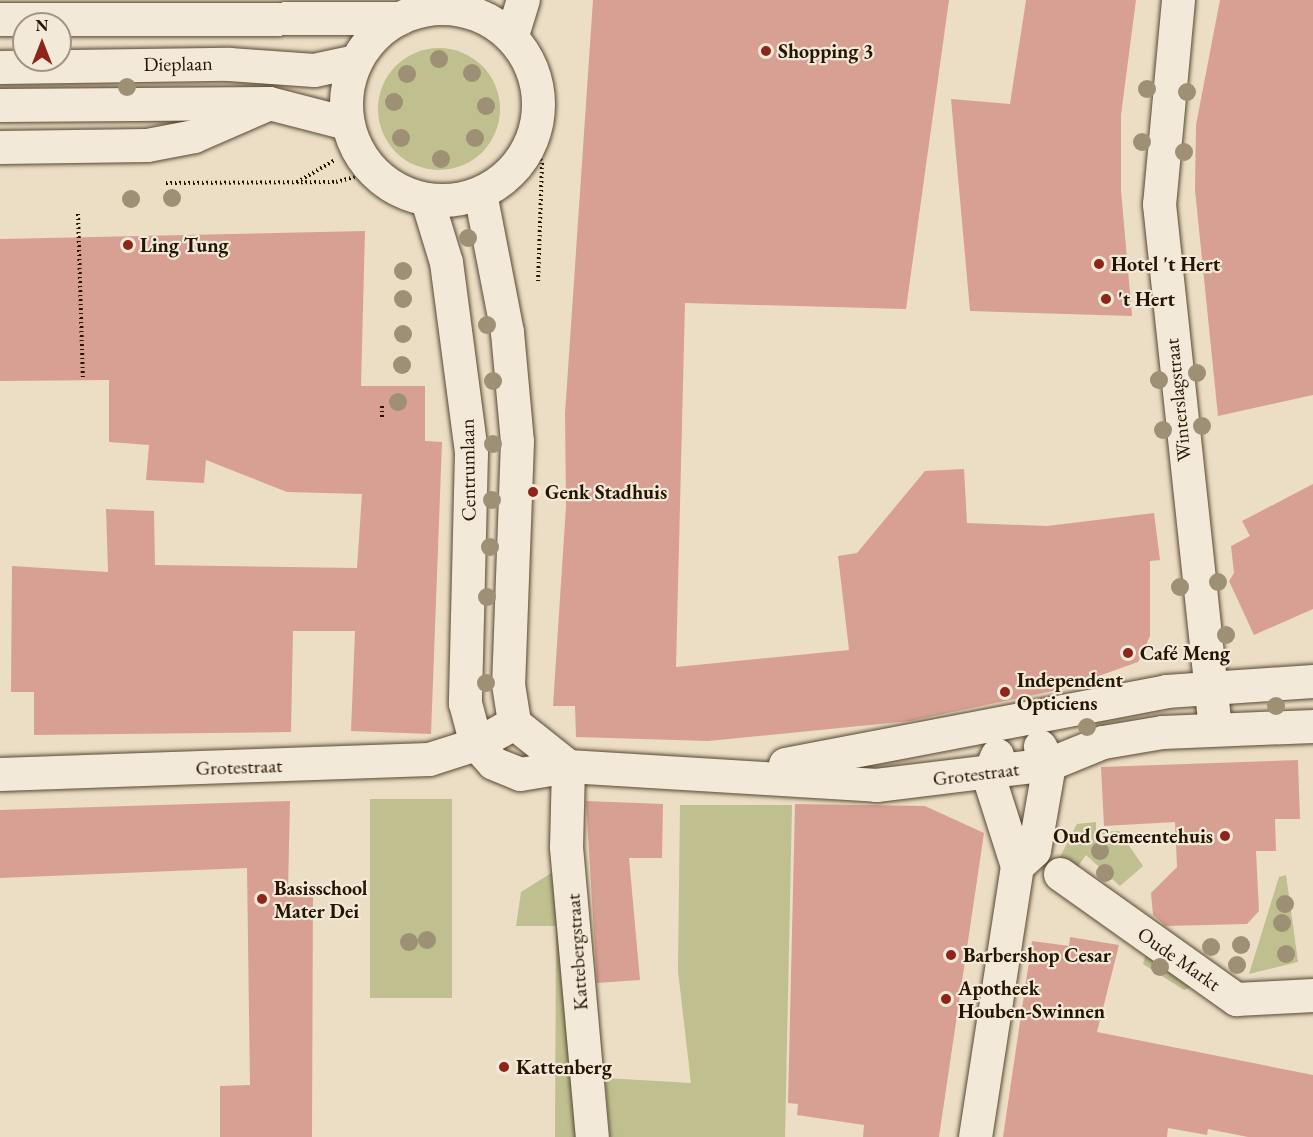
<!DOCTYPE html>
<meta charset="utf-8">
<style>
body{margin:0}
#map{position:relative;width:1313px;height:1137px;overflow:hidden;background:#ecddc5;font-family:"EB Garamond",serif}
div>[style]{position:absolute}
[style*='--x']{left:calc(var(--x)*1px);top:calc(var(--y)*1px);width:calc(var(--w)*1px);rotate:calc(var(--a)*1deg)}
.green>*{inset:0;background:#bfbf8f;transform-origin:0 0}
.round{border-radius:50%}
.building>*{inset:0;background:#d8a093}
.path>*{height:4px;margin-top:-2px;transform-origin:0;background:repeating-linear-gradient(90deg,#261601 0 1.5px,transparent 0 4.5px)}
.roads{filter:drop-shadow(0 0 2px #584832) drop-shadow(0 0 2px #584832)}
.street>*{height:33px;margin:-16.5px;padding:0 16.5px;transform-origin:16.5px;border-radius:16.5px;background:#f3e9d9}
.secondary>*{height:33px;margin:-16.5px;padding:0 16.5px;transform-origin:16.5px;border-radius:16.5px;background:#f3e9d9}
.secondary>.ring{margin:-16.5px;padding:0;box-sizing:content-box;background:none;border:33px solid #f3e9d9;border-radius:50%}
.trees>*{width:18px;height:18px;margin:-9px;border-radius:50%;background:#9d9075}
.dots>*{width:16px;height:16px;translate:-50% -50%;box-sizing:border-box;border:3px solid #f3e9d9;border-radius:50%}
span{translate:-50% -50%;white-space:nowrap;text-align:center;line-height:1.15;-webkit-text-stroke:4.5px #f3e9d9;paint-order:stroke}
.poi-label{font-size:20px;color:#261601;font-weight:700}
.left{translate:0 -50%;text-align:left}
.right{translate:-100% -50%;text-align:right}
.street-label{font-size:20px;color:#261601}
.north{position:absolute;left:12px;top:12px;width:60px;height:60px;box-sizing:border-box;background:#f3e9d9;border:2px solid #a19583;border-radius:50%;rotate:0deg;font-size:16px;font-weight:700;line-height:24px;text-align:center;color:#261601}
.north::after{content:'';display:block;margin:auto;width:21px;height:27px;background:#8f2418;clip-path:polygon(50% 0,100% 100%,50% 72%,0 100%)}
</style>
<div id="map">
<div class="green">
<i class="round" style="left:378px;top:48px;width:122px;height:122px"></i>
<i style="left:370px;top:799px;width:82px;height:199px"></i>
<i style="clip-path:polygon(680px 805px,792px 805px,785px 1137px,610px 1137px,605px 1078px,691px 1083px,678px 971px)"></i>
<i style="clip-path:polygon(1096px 822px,1096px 832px,1119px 831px,1143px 866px,1120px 886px,1086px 855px,1076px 869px,1059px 859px,1077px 824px)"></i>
<i style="clip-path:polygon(553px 872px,582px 1137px,555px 1137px,556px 926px,516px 926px,521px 892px)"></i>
<i style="clip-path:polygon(1286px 875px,1298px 962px,1249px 974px,1279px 877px)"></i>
<i style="clip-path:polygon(1147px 950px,1199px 985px,1184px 990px,1143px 964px)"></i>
</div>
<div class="building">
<i style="clip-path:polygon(593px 0,949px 0,906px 309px,685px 303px,676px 667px,849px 650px,838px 556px,857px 553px,925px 471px,964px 469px,967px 523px,1047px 526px,1154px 513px,1160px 560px,1150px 561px,1150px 636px,1138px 662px,1062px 689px,910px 721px,708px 741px,576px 737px,575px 706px,553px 706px,566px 506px,565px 414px)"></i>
<i style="clip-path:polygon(1026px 0,1136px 0,1121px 115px,1121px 190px,1132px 316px,970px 311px,951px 99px,1010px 104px)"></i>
<i style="clip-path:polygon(1220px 0,1313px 0,1313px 395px,1218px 416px,1195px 190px,1196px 125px)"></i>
<i style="clip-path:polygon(365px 231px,361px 386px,425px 386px,425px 441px,442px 442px,431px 734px,351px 731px,355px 631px,293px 631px,291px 732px,34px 735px,34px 692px,11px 692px,12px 566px,108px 572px,106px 509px,154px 511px,155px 565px,357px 568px,362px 494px,287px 492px,206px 460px,204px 483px,146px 480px,149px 445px,109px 442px,109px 380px,0 381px,0 239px)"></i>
<i style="clip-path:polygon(1313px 484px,1313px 609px,1254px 635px,1229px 581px,1234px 573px,1231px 546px,1250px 536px,1242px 521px)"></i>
<i style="clip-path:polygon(1298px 760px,1300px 819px,1275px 819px,1276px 851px,1256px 851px,1259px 911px,1247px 924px,1166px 926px,1153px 915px,1151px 893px,1177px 867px,1175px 822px,1104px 826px,1101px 767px)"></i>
<i style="clip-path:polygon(290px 801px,288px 891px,313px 892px,312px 1137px,220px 1137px,220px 1086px,250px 1085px,247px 868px,0 878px,0 810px)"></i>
<i style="clip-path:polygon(586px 801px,663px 804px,662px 858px,629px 858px,640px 980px,597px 983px)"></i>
<i style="clip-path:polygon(795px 804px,925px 806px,984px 833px,939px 1137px,863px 1137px,864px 1125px,797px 1115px,798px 1104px,788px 1103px)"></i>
<i style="clip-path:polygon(1070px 937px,1119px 945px,1097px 1032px,1313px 1075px,1313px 1137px,1248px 1137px,1208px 1129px,1207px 1135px,1168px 1128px,1167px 1137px,1003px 1137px,1032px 941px,1069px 946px)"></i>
</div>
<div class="path">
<i style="--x:531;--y:139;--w:26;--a:65"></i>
<i style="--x:542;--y:163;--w:120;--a:91.9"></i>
<i style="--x:297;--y:182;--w:44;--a:-30.1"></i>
<i style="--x:166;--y:183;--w:170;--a:-0.3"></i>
<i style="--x:336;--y:182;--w:38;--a:-15"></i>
<i style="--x:78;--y:214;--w:166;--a:88.3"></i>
<i style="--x:382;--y:406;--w:14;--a:90"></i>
</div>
<div class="roads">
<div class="street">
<i style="--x:1178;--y:0;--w:205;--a:95.3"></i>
<i style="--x:1159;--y:204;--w:528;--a:83.91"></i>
<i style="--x:0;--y:19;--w:399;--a:-0.1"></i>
<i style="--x:512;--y:35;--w:37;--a:-73"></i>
<i style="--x:0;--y:147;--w:147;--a:-0.8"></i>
<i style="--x:147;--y:145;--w:48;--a:-10.8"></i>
<i style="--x:194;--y:136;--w:82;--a:-23.7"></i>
<i style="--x:568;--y:766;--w:81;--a:91.4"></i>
<i style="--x:566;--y:847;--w:291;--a:84.9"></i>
<i style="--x:0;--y:774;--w:429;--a:-2"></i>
<i style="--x:429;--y:759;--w:49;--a:-17.7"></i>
<i style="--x:476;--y:744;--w:43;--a:-28.9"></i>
<i style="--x:1060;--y:874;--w:216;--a:35.4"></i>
<i style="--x:1236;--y:999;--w:77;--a:-3"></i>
</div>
<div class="secondary">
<i class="ring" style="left:346px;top:8px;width:159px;height:159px"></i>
<i style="--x:0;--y:67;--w:229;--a:-0.8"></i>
<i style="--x:229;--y:64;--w:85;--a:4"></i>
<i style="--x:314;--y:70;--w:43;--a:-12.1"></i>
<i style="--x:0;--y:105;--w:269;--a:-0.4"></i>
<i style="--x:269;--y:103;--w:81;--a:14.4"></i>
<i style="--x:480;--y:193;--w:142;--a:79"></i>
<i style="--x:507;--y:332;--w:109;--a:84.8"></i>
<i style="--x:517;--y:441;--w:243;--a:92.1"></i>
<i style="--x:508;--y:684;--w:39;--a:81"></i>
<i style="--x:514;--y:723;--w:69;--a:38.5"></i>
<i style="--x:427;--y:200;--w:65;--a:73"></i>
<i style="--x:446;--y:262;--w:192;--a:82.5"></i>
<i style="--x:471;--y:452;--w:251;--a:91.4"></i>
<i style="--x:465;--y:703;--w:42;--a:75"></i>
<i style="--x:476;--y:744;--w:25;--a:48"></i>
<i style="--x:493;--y:763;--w:29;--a:22"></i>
<i style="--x:520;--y:774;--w:49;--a:-9.5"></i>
<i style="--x:568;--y:766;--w:309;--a:3.5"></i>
<i style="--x:876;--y:785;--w:174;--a:-6.9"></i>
<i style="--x:1049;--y:764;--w:58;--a:-22.2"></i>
<i style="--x:1103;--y:742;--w:60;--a:-9.6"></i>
<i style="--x:1162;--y:732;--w:151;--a:-2.3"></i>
<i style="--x:785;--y:764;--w:388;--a:-10.8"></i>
<i style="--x:1166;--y:691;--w:147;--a:-3.9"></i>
<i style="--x:1017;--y:866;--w:23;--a:-43"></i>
<i style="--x:1034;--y:850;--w:87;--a:-80.1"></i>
<i style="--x:1049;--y:764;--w:20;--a:-117"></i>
<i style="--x:975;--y:1137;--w:274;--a:-81.2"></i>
<i style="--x:1017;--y:866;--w:96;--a:-107.7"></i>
<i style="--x:988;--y:775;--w:22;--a:-66"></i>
</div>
</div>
<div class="trees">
<i style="left:439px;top:59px"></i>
<i style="left:472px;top:73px"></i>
<i style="left:407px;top:74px"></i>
<i style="left:127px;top:87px"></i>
<i style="left:1147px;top:89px"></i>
<i style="left:1187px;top:92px"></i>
<i style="left:394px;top:102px"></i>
<i style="left:486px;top:106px"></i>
<i style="left:401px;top:138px"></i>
<i style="left:475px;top:138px"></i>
<i style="left:1142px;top:142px"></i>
<i style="left:1184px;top:152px"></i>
<i style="left:441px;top:159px"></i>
<i style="left:172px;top:198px"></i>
<i style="left:131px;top:199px"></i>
<i style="left:468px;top:238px"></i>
<i style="left:403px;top:271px"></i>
<i style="left:403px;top:299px"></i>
<i style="left:487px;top:325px"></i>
<i style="left:403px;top:334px"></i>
<i style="left:402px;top:365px"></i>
<i style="left:1197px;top:373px"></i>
<i style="left:1159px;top:380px"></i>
<i style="left:493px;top:381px"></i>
<i style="left:398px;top:402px"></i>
<i style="left:1202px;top:426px"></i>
<i style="left:1163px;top:430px"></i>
<i style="left:493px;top:444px"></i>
<i style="left:492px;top:500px"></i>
<i style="left:490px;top:547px"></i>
<i style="left:1218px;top:582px"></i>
<i style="left:1180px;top:587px"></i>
<i style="left:487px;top:597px"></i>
<i style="left:1226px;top:635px"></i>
<i style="left:486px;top:683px"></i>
<i style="left:1276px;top:706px"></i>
<i style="left:1087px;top:727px"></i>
<i style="left:1100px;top:851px"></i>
<i style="left:1105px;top:873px"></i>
<i style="left:1285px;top:904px"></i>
<i style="left:1282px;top:923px"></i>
<i style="left:427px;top:940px"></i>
<i style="left:409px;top:942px"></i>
<i style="left:1241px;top:945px"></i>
<i style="left:1211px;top:947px"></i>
<i style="left:1286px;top:954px"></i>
<i style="left:1237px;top:965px"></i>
<i style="left:1160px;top:967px"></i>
</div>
<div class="dots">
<i style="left:766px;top:51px;background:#8f2418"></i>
<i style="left:128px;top:245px;background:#8f2418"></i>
<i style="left:1099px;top:264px;background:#8f2418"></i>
<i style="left:1106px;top:299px;background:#8f2418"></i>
<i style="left:533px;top:492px;background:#8f2418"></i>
<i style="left:1128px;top:653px;background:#8f2418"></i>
<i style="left:1005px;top:692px;background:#8f2418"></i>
<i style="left:1225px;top:836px;background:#8f2418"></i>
<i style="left:262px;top:899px;background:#8f2418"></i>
<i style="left:951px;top:955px;background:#8f2418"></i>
<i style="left:946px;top:999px;background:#8f2418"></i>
<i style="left:504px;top:1067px;background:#8f2418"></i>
</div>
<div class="poi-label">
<span class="left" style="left:778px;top:51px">Shopping 3</span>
<span class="left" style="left:140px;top:245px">Ling Tung</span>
<span class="left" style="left:1111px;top:264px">Hotel 't Hert</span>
<span class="left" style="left:1118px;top:299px">'t Hert</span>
<span class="left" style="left:545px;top:492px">Genk Stadhuis</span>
<span class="left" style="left:1140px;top:653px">Café Meng</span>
<span class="left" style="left:1017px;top:692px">Independent<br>Opticiens</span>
<span class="right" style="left:1213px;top:836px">Oud Gemeentehuis</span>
<span class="left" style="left:274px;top:900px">Basisschool<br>Mater Dei</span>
<span class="left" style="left:963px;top:955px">Barbershop Cesar</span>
<span class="left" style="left:958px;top:1000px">Apotheek<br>Houben-Swinnen</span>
<span class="left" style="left:516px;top:1067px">Kattenberg</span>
</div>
<div class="street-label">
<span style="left:178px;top:64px;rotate:-1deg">Dieplaan</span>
<span style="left:1178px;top:400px;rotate:-96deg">Winterslagstraat</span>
<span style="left:468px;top:470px;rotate:-91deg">Centrumlaan</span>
<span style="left:239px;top:767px;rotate:-2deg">Grotestraat</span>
<span style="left:976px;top:774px;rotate:-7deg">Grotestraat</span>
<span style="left:577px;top:952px;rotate:-94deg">Kattebergstraat</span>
<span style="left:1179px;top:959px;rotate:35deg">Oude Markt</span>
</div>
<div class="north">N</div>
</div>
